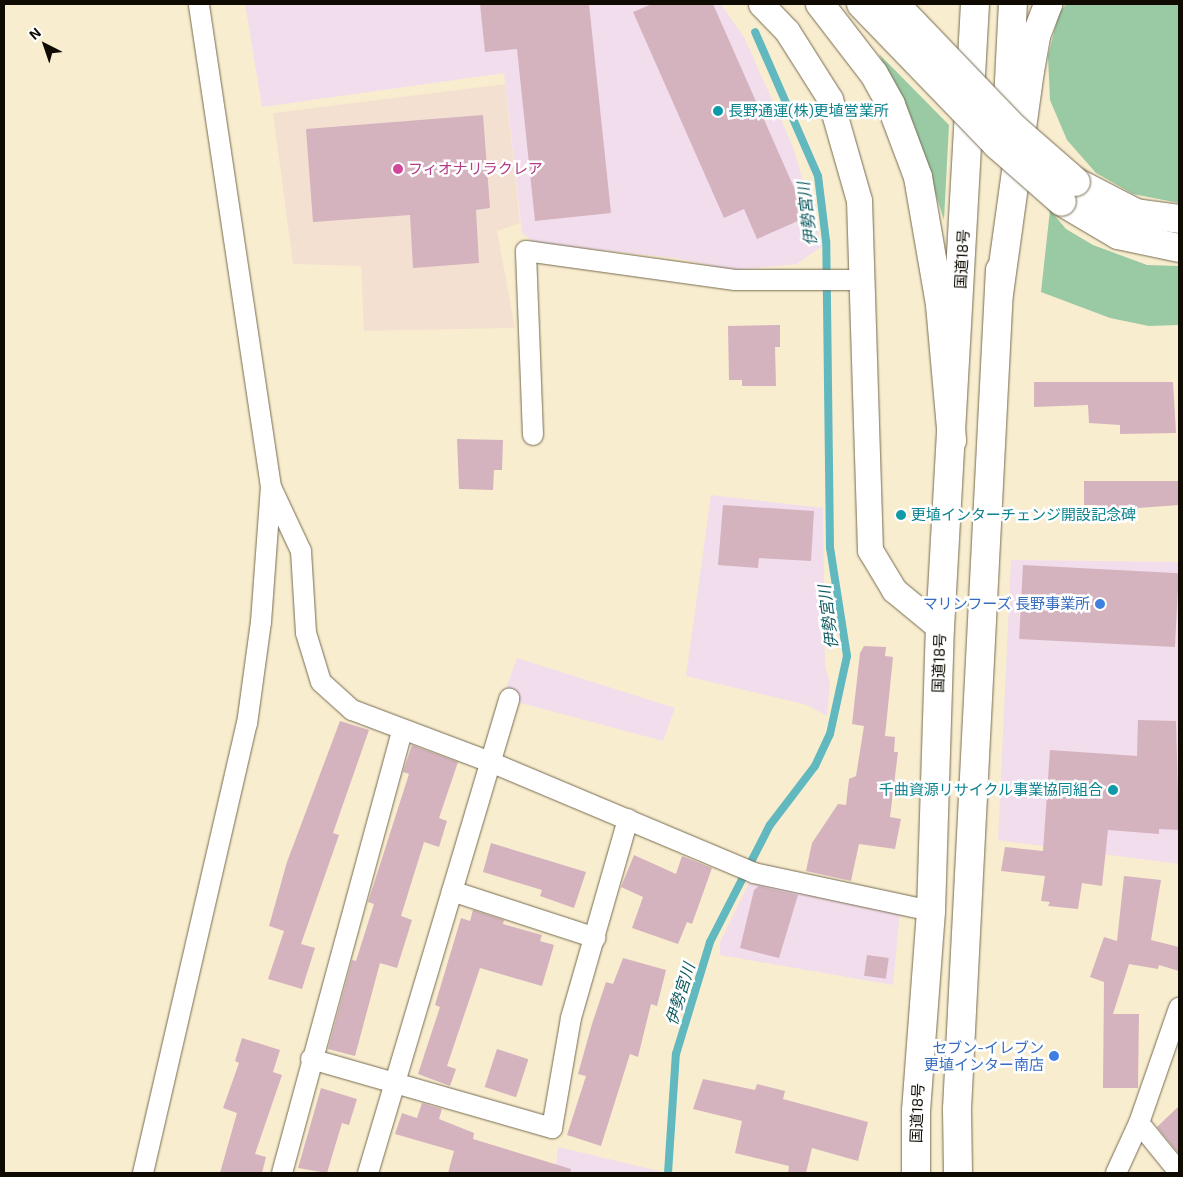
<!DOCTYPE html>
<meta charset="utf-8">
<style>
body{margin:0}
#map{position:relative;width:1183px;height:1177px;overflow:hidden;background:#f9edcf;font-family:"Exo 2","Noto Sans JP",sans-serif}
div>[style]{position:absolute}
[style*='--x']{left:calc(var(--x)*1px);top:calc(var(--y)*1px);width:calc(var(--w)*1px);rotate:calc(var(--a)*1deg)}
.commercial>*{inset:0;background:#f4e0d1}
.industrial>*{inset:0;background:#f2ddec}
.green>*{inset:0;background:#99caa4}
.stream>*{height:8px;margin:-4px;padding:0 4px;transform-origin:4px;border-radius:4px;background:#61b8bf}
.building>*{inset:0;background:#d4b3bf;transform-origin:0 0}
.roads{filter:drop-shadow(0 0 1px #766b51) drop-shadow(0 0 1px #766b51)}
.minor>*{height:20px;margin:-10px;padding:0 10px;transform-origin:10px;border-radius:10px;background:#fff}
.tertiary>*{height:25px;margin:-12.5px;padding:0 12.5px;transform-origin:12.5px;border-radius:12.5px;background:#fff}
.trunk>*{height:28px;margin:-14px;padding:0 14px;transform-origin:14px;border-radius:14px;background:#fff}
.motorway>*{height:28px;margin:-14px;padding:0 14px;transform-origin:14px;border-radius:14px;background:#fff}
.bridges{filter:drop-shadow(0 0 1px #766b51) drop-shadow(0 0 1px #766b51)}
.motorway-bridge>*{height:28px;margin:-14px;padding:0 14px;transform-origin:14px;border-radius:14px;background:#fff}
.dots>*{width:14px;height:14px;translate:-50% -50%;box-sizing:border-box;border:2px solid #fff;border-radius:50%}
span{translate:-50% -50%;white-space:nowrap;text-align:center;line-height:1.15;-webkit-text-stroke:5px #fff;paint-order:stroke}
.culture-label{font-size:15px;color:#0d838f}
.left{translate:0 -50%;text-align:left}
.right{translate:-100% -50%;text-align:right}
.hotel-label{font-size:15px;color:#b23c85}
.street-label{font-size:15px;color:#0f0b03}
.shop-label{font-size:15px;color:#366cbe}
.water-label{font-size:16px;color:#0f5b60;font-style:italic}
.frame{position:absolute;inset:0;border:5px solid #0f0b03;pointer-events:none}
.north{position:absolute;left:20px;top:20px;width:50px;height:50px;-webkit-text-stroke:4px #fff;paint-order:stroke;rotate:319deg;font-size:14px;font-weight:700;line-height:20px;text-align:center;color:#0f0b03}
.north::after{content:'';display:block;margin:auto;width:18px;height:22px;background:#0f0b03;clip-path:polygon(50% 0,100% 100%,50% 72%,0 100%)}
</style>
<div id="map">
<div class="commercial">
<i style="clip-path:polygon(505px 84px,520px 223px,497px 231px,515px 328px,364px 331px,361px 266px,293px 264px,273px 113px)"></i>
</div>
<div class="industrial">
<i style="clip-path:polygon(245px 4px,721px 4px,745px 39px,793px 147px,822px 246px,797px 264px,735px 270px,675px 258px,535px 243px,522px 233px,504px 73px,262px 107px)"></i>
<i style="clip-path:polygon(711px 495px,823px 508px,825px 665px,830px 684px,827px 716px,807px 705px,686px 676px)"></i>
<i style="clip-path:polygon(1011px 560px,1179px 562px,1179px 864px,998px 840px)"></i>
<i style="clip-path:polygon(517px 658px,675px 708px,663px 741px,517px 702px,504px 694px)"></i>
<i style="clip-path:polygon(750px 881px,900px 912px,893px 985px,720px 955px,720px 942px)"></i>
<i style="clip-path:polygon(558px 1147px,659px 1171px,659px 1173px,555px 1173px)"></i>
</div>
<div class="green">
<i style="clip-path:polygon(1066px 4px,1179px 4px,1179px 203px,1133px 194px,1096px 173px,1067px 140px,1050px 100px,1048px 56px,1059px 13px)"></i>
<i style="clip-path:polygon(879px 54px,949px 125px,944px 220px,914px 125px)"></i>
<i style="clip-path:polygon(1050px 210px,1066px 229px,1093px 245px,1147px 265px,1179px 266px,1179px 325px,1149px 326px,1110px 318px,1041px 292px)"></i>
</div>
<div class="stream">
<i style="--x:668;--y:1173;--w:119;--a:-86.2"></i>
<i style="--x:676;--y:1054;--w:117;--a:-73.1"></i>
<i style="--x:710;--y:942;--w:131;--a:-62.9"></i>
<i style="--x:770;--y:825;--w:74;--a:-52.7"></i>
<i style="--x:815;--y:766;--w:35;--a:-65"></i>
<i style="--x:830;--y:734;--w:80;--a:-77.7"></i>
<i style="--x:847;--y:656;--w:109;--a:-98.9"></i>
<i style="--x:830;--y:548;--w:307;--a:-90.7"></i>
<i style="--x:826;--y:241;--w:65;--a:-97"></i>
<i style="--x:818;--y:176;--w:157;--a:-113.6"></i>
</div>
<div class="building">
<i style="clip-path:polygon(480px 4px,589px 4px,611px 213px,535px 221px,517px 49px,485px 52px)"></i>
<i style="clip-path:polygon(652px 4px,713px 4px,807px 217px,757px 239px,744px 209px,724px 218px,633px 12px)"></i>
<i style="clip-path:polygon(483px 115px,490px 208px,476px 210px,479px 263px,413px 268px,410px 215px,313px 222px,306px 129px)"></i>
<i style="clip-path:polygon(780px 325px,780px 347px,775px 347px,776px 386px,742px 386px,742px 380px,729px 380px,728px 326px)"></i>
<i style="clip-path:polygon(1034px 382px,1173px 382px,1176px 433px,1120px 434px,1120px 425px,1089px 423px,1088px 405px,1034px 407px)"></i>
<i style="clip-path:polygon(457px 439px,503px 440px,502px 470px,494px 470px,493px 490px,459px 489px)"></i>
<i style="clip-path:polygon(1084px 481px,1179px 481px,1179px 505px,1138px 508px,1137px 512px,1097px 511px,1097px 505px,1084px 505px)"></i>
<i style="clip-path:polygon(723px 505px,814px 511px,811px 561px,759px 558px,758px 568px,718px 565px)"></i>
<i style="left:1023px;top:565px;width:156px;height:74px;rotate:3deg"></i>
<i style="clip-path:polygon(864px 646px,886px 647px,885px 656px,893px 657px,885px 736px,895px 737px,894px 752px,898px 752px,890px 817px,901px 819px,895px 849px,859px 844px,851px 881px,806px 871px,812px 843px,838px 804px,846px 805px,849px 779px,856px 776px,864px 726px,852px 724px,860px 653px)"></i>
<i style="clip-path:polygon(1138px 720px,1176px 721px,1179px 830px,1159px 829px,1159px 834px,1108px 830px,1102px 886px,1082px 883px,1078px 909px,1048px 906px,1050px 902px,1041px 901px,1045px 876px,1001px 871px,1005px 847px,1043px 851px,1050px 750px,1137px 756px)"></i>
<i style="clip-path:polygon(340px 721px,369px 730px,333px 833px,339px 835px,301px 944px,315px 948px,302px 989px,268px 979px,284px 931px,269px 926px,287px 862px)"></i>
<i style="clip-path:polygon(412px 745px,458px 762px,439px 818px,447px 821px,439px 847px,424px 842px,401px 916px,412px 920px,397px 968px,380px 963px,355px 1056px,328px 1049px,352px 960px,356px 961px,374px 904px,368px 902px,409px 774px,403px 772px)"></i>
<i style="clip-path:polygon(491px 843px,586px 872px,574px 908px,540px 896px,542px 890px,483px 872px)"></i>
<i style="clip-path:polygon(634px 855px,676px 874px,682px 856px,712px 868px,692px 924px,687px 922px,678px 944px,632px 928px,643px 897px,621px 887px)"></i>
<i style="clip-path:polygon(1124px 876px,1161px 880px,1151px 940px,1179px 947px,1179px 971px,1159px 965px,1158px 969px,1129px 964px,1113px 1014px,1139px 1014px,1138px 1088px,1103px 1088px,1104px 982px,1090px 977px,1104px 937px,1117px 941px)"></i>
<i style="clip-path:polygon(759px 886px,798px 895px,779px 958px,740px 948px,754px 890px)"></i>
<i style="clip-path:polygon(473px 910px,504px 920px,503px 924px,542px 935px,540px 941px,554px 945px,542px 986px,480px 968px,447px 1066px,456px 1069px,450px 1086px,418px 1074px,440px 1007px,435px 1005px,461px 918px,470px 921px)"></i>
<i style="left:867px;top:955px;width:22px;height:21px;rotate:8deg"></i>
<i style="clip-path:polygon(623px 958px,666px 970px,657px 1006px,651px 1004px,638px 1057px,630px 1054px,601px 1146px,567px 1135px,586px 1076px,578px 1074px,592px 1024px,606px 982px,613px 984px)"></i>
<i style="clip-path:polygon(242px 1038px,280px 1050px,273px 1072px,282px 1075px,255px 1154px,266px 1157px,262px 1173px,220px 1173px,237px 1113px,223px 1108px,239px 1063px,235px 1061px)"></i>
<i style="left:497px;top:1049px;width:33px;height:40px;rotate:18deg"></i>
<i style="clip-path:polygon(703px 1079px,755px 1090px,757px 1084px,785px 1091px,783px 1099px,868px 1122px,858px 1161px,812px 1148px,806px 1173px,788px 1173px,789px 1166px,735px 1153px,742px 1121px,693px 1109px)"></i>
<i style="clip-path:polygon(321px 1088px,357px 1099px,349px 1125px,342px 1123px,327px 1173px,298px 1168px)"></i>
<i style="clip-path:polygon(422px 1103px,442px 1109px,439px 1119px,474px 1133px,473px 1139px,571px 1169px,570px 1173px,448px 1173px,454px 1151px,395px 1134px,402px 1113px,417px 1118px)"></i>
<i style="clip-path:polygon(1179px 1106px,1179px 1154px,1157px 1127px)"></i>
</div>
<div class="roads">
<div class="minor">
<i style="--x:533;--y:435;--w:184;--a:-92.2"></i>
<i style="--x:526;--y:251;--w:211;--a:7.9"></i>
<i style="--x:735;--y:280;--w:127;--a:0"></i>
<i style="--x:271;--y:487;--w:71;--a:64.9"></i>
<i style="--x:301;--y:551;--w:82;--a:86.5"></i>
<i style="--x:306;--y:633;--w:51;--a:73"></i>
<i style="--x:321;--y:682;--w:42;--a:42.1"></i>
<i style="--x:352;--y:710;--w:145;--a:20.6"></i>
<i style="--x:488;--y:761;--w:289;--a:22.8"></i>
<i style="--x:754;--y:873;--w:181;--a:12.1"></i>
<i style="--x:452;--y:891;--w:151;--a:18.1"></i>
<i style="--x:311;--y:1059;--w:251;--a:16"></i>
<i style="--x:552;--y:1128;--w:112;--a:-80.2"></i>
<i style="--x:571;--y:1018;--w:207;--a:-74"></i>
<i style="--x:1139;--y:1123;--w:63;--a:50.8"></i>
<i style="--x:143;--y:1173;--w:461;--a:-77"></i>
<i style="--x:247;--y:724;--w:103;--a:-82.2"></i>
<i style="--x:261;--y:622;--w:135;--a:-85.8"></i>
<i style="--x:271;--y:487;--w:488;--a:-98.5"></i>
<i style="--x:282;--y:1173;--w:458;--a:-74.8"></i>
<i style="--x:368;--y:1173;--w:495;--a:-73.4"></i>
<i style="--x:1116;--y:1173;--w:55;--a:-65.3"></i>
<i style="--x:1139;--y:1123;--w:122;--a:-70.8"></i>
</div>
<div class="tertiary">
<i style="--x:761;--y:4;--w:37;--a:46"></i>
<i style="--x:787;--y:31;--w:80;--a:57.7"></i>
<i style="--x:830;--y:99;--w:105;--a:74"></i>
<i style="--x:859;--y:200;--w:350;--a:88.2"></i>
<i style="--x:870;--y:550;--w:47;--a:59"></i>
<i style="--x:894;--y:590;--w:60;--a:39.6"></i>
</div>
<div class="trunk">
<i style="--x:1006;--y:140;--w:136;--a:-87.1"></i>
<i style="--x:916;--y:1173;--w:62;--a:-90"></i>
<i style="--x:916;--y:1111;--w:201;--a:-85.7"></i>
<i style="--x:931;--y:911;--w:283;--a:-88.2"></i>
<i style="--x:940;--y:628;--w:625;--a:-86.79"></i>
<i style="--x:958;--y:1173;--w:64;--a:-90.9"></i>
<i style="--x:957;--y:1109;--w:840;--a:-87.07"></i>
</div>
<div class="motorway">
<i style="--x:820;--y:4;--w:88;--a:52.4"></i>
<i style="--x:874;--y:74;--w:35;--a:61"></i>
<i style="--x:891;--y:105;--w:77;--a:69.4"></i>
<i style="--x:918;--y:177;--w:130;--a:80.2"></i>
<i style="--x:940;--y:305;--w:136;--a:84.9"></i>
<i style="--x:1076;--y:182;--w:68;--a:27.3"></i>
<i style="--x:1136;--y:213;--w:43;--a:7.9"></i>
<i style="--x:1062;--y:202;--w:65;--a:30.5"></i>
<i style="--x:1118;--y:235;--w:62;--a:12"></i>
<i style="--x:999;--y:294;--w:225;--a:-82.1"></i>
<i style="--x:1030;--y:71;--w:36;--a:-80"></i>
<i style="--x:1036;--y:36;--w:34;--a:-69"></i>
</div>
</div>
<div class="bridges">
<div class="motorway-bridge">
<i style="--x:861;--y:4;--w:196;--a:46"></i>
<i style="--x:997;--y:145;--w:86;--a:41.2"></i>
<i style="--x:895;--y:4;--w:172;--a:46.2"></i>
<i style="--x:1014;--y:128;--w:82;--a:41.1"></i>
</div>
</div>
<div class="dots">
<i style="left:718px;top:111px;background:#0f9aa8"></i>
<i style="left:398px;top:169px;background:#d1479c"></i>
<i style="left:901px;top:515px;background:#0f9aa8"></i>
<i style="left:1100px;top:604px;background:#3f7fe0"></i>
<i style="left:1113px;top:790px;background:#0f9aa8"></i>
<i style="left:1054px;top:1056px;background:#3f7fe0"></i>
</div>
<div class="culture-label">
<span class="left" style="left:728px;top:111px">長野通運(株)更埴営業所</span>
<span class="left" style="left:911px;top:515px">更埴インターチェンジ開設記念碑</span>
<span class="right" style="left:1103px;top:790px">千曲資源リサイクル事業協同組合</span>
</div>
<div class="hotel-label">
<span class="left" style="left:408px;top:169px">フィオナリラクレア</span>
</div>
<div class="street-label">
<span style="left:962px;top:259px;rotate:-87deg">国道18号</span>
<span style="left:939px;top:663px;rotate:-88deg">国道18号</span>
<span style="left:917px;top:1113px;rotate:-88deg">国道18号</span>
</div>
<div class="shop-label">
<span class="right" style="left:1090px;top:604px">マリンフーズ 長野事業所</span>
<span class="right" style="left:1044px;top:1056px">セブン-イレブン<br>更埴インター南店</span>
</div>
<div class="water-label">
<span style="left:807px;top:214px;rotate:-97deg">伊勢宮川</span>
<span style="left:828px;top:617px;rotate:-97deg">伊勢宮川</span>
<span style="left:680px;top:994px;rotate:-73deg">伊勢宮川</span>
</div>
<div class="frame"></div>
<div class="north">N</div>
</div>
